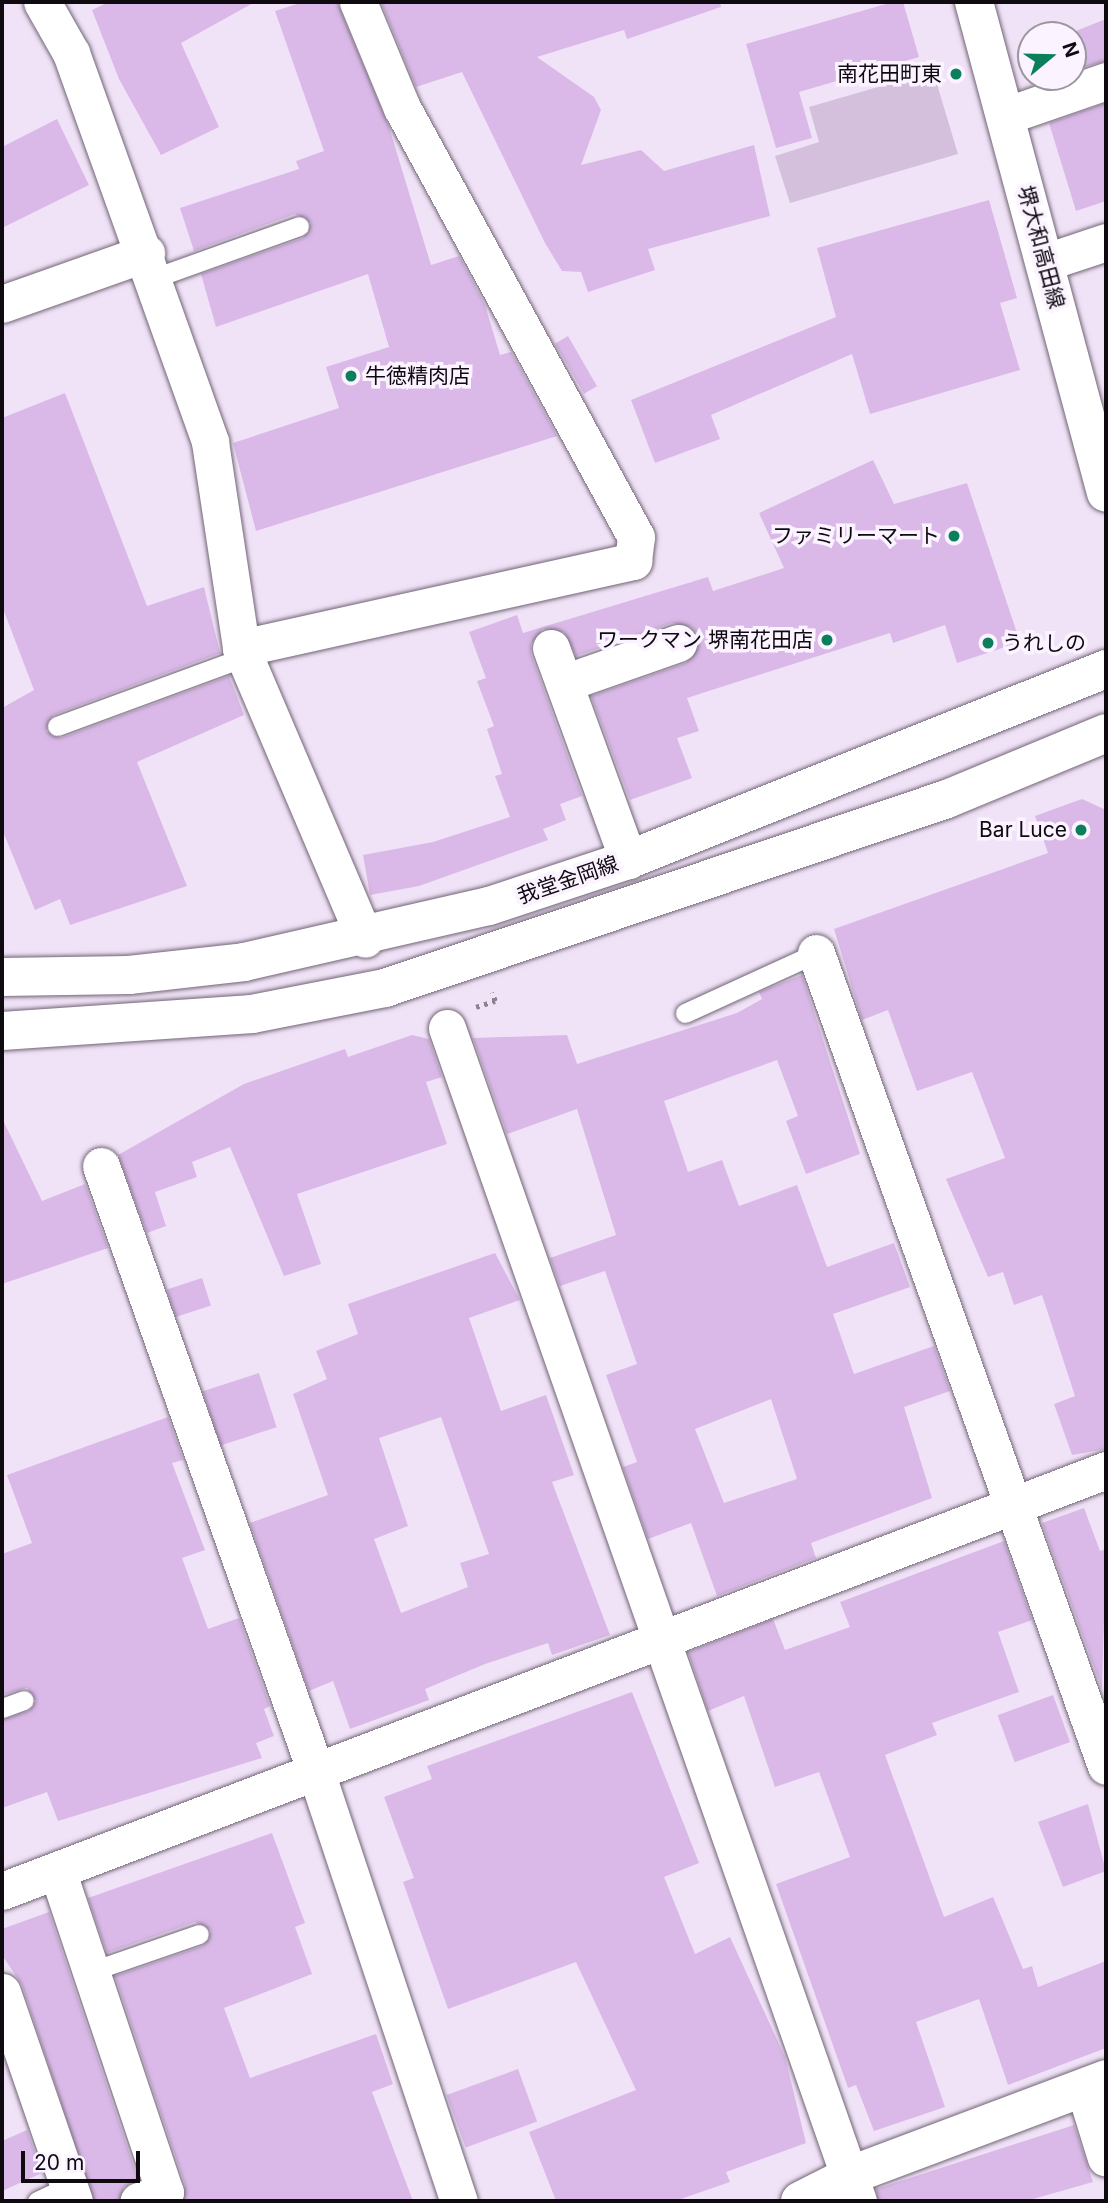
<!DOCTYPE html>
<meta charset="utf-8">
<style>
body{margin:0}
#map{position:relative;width:1108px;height:2203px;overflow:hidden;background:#f1e3f7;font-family:Inter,"Noto Sans JP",sans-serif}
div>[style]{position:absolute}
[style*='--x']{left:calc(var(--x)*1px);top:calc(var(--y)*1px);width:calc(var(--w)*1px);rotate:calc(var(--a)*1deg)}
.green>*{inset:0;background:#d4c0dd}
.building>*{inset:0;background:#dab9e8;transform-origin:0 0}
.path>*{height:4.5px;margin-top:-2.25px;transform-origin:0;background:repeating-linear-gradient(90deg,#8b828f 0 3.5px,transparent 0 8.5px)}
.roads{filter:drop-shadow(0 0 2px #716576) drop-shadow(0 0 2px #716576)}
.lane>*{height:19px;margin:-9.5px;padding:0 9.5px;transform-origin:9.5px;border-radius:9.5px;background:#fff}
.street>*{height:37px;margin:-18.5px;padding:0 18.5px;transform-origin:18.5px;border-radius:18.5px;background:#fff}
.secondary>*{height:38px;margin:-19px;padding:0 19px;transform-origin:19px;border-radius:19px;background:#fff}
.primary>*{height:38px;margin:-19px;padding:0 19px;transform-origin:19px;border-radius:19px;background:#fff}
.dots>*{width:19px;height:19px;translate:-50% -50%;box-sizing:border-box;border:4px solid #fbf3ff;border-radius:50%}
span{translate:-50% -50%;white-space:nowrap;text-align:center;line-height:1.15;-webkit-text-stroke:7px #fbf3ff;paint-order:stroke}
.poi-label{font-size:21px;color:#0e0a10}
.right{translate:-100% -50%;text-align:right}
.left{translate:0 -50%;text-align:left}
.street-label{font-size:21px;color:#0e0a10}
.frame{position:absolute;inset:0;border:4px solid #0e0a10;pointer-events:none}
.north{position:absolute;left:1017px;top:21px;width:70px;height:70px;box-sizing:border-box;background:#fbf3ff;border:2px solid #9c969f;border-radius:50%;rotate:71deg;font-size:19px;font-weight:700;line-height:28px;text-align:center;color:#0e0a10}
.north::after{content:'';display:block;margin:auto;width:24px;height:32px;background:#0b7f5c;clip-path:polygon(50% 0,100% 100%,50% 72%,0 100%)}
.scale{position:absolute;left:21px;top:2151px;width:119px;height:32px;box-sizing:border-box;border:4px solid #0e0a10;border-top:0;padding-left:9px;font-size:21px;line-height:24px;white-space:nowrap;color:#0e0a10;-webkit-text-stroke:5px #fbf3ff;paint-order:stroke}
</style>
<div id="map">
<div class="green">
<i style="clip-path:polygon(933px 71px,958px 154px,790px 203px,775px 156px,819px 142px,809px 107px)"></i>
</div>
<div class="building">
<i style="clip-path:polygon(109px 2px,255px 2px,181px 43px,219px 127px,161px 155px,119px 79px,92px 10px)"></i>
<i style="clip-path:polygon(303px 2px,337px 2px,389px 127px,431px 265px,459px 256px,485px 305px,500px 355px,511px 352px,557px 436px,256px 531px,233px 443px,339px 408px,326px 367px,389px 347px,368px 274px,216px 327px,201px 274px,303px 238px,311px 223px,295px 214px,194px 251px,180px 208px,299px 169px,296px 161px,324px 151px,275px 11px)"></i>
<i style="clip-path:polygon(381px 2px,720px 2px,721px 7px,627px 39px,624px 30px,537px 57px,594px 97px,601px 110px,581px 165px,641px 150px,664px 171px,754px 145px,770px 216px,648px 249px,655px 270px,588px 292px,581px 272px,562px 271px,545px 243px,462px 72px,416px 87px)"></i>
<i style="clip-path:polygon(893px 2px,903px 2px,919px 57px,799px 92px,812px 138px,776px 148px,746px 44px)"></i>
<i style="clip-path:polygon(1106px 19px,1106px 61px,1073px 70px,1073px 35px,1068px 34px)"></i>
<i style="clip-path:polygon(1106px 103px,1106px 201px,1076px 211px,1049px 123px)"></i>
<i style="clip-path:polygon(57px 119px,89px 185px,2px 228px,2px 147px)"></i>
<i style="clip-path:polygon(989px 200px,1017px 298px,1000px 303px,1020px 370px,870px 414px,852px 354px,711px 415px,720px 439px,655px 463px,631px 400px,836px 317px,817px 248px)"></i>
<i style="left:568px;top:336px;width:58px;height:15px;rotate:60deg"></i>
<i style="clip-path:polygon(65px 393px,147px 606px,204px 587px,220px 653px,53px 715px,46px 731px,61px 738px,229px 676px,244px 715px,137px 762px,187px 886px,70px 925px,60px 899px,35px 910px,2px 829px,2px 708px,34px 690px,2px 606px,2px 418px)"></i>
<i style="clip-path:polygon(873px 460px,894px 504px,967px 483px,1020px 642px,957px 663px,945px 625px,893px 643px,890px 633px,687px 698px,699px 731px,677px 738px,692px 778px,630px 800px,591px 696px,686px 663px,698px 648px,698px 635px,691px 627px,672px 623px,576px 656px,564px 632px,543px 629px,531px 644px,531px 654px,582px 796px,560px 804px,566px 820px,543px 829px,548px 840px,419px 886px,370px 895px,363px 855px,433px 842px,510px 817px,495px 776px,502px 774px,487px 729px,494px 726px,477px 681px,486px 678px,469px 632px,517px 615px,523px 633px,708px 577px,713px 591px,784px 568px,759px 513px)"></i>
<i style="clip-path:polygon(1082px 799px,1106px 810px,1106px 1449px,1072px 1455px,1054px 1404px,1075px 1396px,1042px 1295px,1014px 1305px,1003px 1272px,988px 1277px,946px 1179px,1005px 1158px,972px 1072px,917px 1091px,888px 1010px,862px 1020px,834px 929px,1048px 853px,1035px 816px)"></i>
<i style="clip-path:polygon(evenodd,802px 975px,860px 1154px,806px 1174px,786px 1121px,798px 1116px,777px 1060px,664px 1101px,688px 1172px,722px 1160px,739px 1206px,797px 1185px,827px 1267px,894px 1243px,910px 1287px,833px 1314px,854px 1374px,934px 1346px,950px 1391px,904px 1407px,932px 1498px,811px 1543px,816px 1558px,717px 1596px,691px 1523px,648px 1539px,623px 1467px,637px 1462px,606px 1375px,637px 1364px,605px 1271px,560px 1286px,550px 1258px,616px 1235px,577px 1109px,507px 1134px,473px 1038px,567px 1035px,577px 1064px,737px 1013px,762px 999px,759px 992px,802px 975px,771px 1399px,797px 1479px,724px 1503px,695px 1429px,771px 1399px)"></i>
<i style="clip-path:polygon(412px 1035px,429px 1039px,442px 1077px,426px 1082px,447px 1144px,297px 1194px,321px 1264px,284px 1276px,230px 1147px,192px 1162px,197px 1177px,155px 1192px,166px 1226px,147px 1233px,118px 1155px,244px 1084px,345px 1049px,348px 1057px)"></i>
<i style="clip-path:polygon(2px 1118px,42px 1201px,85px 1184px,108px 1248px,2px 1284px)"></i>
<i style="clip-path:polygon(evenodd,495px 1253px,520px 1300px,469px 1318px,501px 1411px,546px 1395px,574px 1475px,552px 1482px,610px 1635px,552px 1655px,548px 1643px,485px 1664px,425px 1689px,429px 1700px,350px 1729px,333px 1681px,309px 1691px,250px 1523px,328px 1495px,293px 1394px,327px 1379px,316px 1351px,358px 1334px,348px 1304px,495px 1253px,441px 1417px,489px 1554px,460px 1563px,468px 1587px,401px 1613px,374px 1539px,408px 1526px,379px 1438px,441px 1417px)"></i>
<i style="left:202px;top:1278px;width:29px;height:37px;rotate:72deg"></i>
<i style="left:259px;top:1373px;width:57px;height:59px;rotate:72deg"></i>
<i style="clip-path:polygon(168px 1417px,183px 1460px,172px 1463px,205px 1550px,182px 1558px,208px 1629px,239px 1618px,270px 1706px,264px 1709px,274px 1736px,256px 1743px,262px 1758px,58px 1821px,47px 1792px,2px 1808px,2px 1720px,29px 1711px,36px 1701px,27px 1688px,2px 1695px,2px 1554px,32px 1543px,7px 1475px)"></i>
<i style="clip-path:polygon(1084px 1508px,1100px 1551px,1106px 1549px,1102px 1689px,1042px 1523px)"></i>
<i style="clip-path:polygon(1004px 1541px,1032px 1620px,998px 1632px,1019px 1692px,932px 1723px,937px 1735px,885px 1755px,944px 1917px,993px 1897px,1023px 1969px,1032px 1966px,1038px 1987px,1106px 1961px,1106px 2048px,1008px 2085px,979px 1999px,916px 2022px,945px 2107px,874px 2131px,856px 2085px,848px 2088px,776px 1884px,850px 1857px,819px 1772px,775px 1787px,744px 1696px,708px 1711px,688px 1652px,773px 1619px,785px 1650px,850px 1627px,840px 1602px)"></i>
<i style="clip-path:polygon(632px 1692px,699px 1863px,664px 1877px,695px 1954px,730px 1937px,785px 2057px,806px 2143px,726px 2172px,730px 2182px,675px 2201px,556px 2201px,529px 2132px,636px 2090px,576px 1962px,448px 2009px,403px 1882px,414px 1878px,384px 1797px,432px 1779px,427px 1766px)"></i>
<i style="left:1053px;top:1695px;width:50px;height:59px;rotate:70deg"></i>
<i style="clip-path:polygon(1088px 1804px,1106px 1871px,1063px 1887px,1038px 1822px)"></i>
<i style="clip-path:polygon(272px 1833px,305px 1923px,295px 1927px,312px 1974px,224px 2008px,250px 2078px,376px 2034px,393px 2084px,372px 2092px,413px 2201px,183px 2201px,185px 2185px,115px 1976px,203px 1946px,211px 1931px,195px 1922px,107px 1953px,88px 1898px)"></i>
<i style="clip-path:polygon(49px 1912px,138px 2179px,124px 2187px,119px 2201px,94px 2201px,22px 1985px,2px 1955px,2px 1929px)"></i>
<i style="left:518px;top:2069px;width:56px;height:76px;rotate:70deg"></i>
<i style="clip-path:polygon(1074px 2125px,1093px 2182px,1026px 2201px,878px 2201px,876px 2189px)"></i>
<i style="clip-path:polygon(27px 2130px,42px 2173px,2px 2191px,2px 2141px)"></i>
</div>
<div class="path">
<i style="--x:476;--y:1007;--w:20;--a:-18"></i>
<i style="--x:495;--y:1001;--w:9;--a:-108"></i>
</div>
<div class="roads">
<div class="lane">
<i style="--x:154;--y:278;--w:154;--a:-19.7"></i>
<i style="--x:57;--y:726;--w:200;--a:-20.2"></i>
<i style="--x:685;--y:1013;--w:144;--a:-24.6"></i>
<i style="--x:2;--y:1708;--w:23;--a:-20"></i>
<i style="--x:92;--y:1971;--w:113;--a:-19.1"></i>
<i style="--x:37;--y:2201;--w:35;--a:-25"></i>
</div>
<div class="street">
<i style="--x:42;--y:2;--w:59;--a:60.4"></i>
<i style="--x:71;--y:53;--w:413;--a:70.3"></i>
<i style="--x:210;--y:442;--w:208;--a:81.4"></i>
<i style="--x:241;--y:648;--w:316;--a:66.9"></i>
<i style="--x:1005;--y:116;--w:107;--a:-19.1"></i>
<i style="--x:1046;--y:262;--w:63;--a:-18.4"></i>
<i style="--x:2;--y:304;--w:153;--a:-19.5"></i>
<i style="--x:241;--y:648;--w:402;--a:-12.5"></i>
<i style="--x:633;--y:561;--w:24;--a:-83"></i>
<i style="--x:636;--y:537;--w:489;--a:-118.6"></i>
<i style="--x:402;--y:108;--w:115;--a:-112.5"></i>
<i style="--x:551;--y:648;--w:226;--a:70"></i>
<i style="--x:564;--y:683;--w:121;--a:-19.3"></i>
<i style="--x:816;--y:953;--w:863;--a:70.37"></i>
<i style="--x:447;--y:1028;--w:1243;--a:70.69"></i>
<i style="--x:101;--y:1166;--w:643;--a:70.47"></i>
<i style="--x:316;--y:1772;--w:452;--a:71.6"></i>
<i style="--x:57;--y:1870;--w:340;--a:71.5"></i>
<i style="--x:165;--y:2192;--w:28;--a:161"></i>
<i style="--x:2;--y:1891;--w:1182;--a:-20.87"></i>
<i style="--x:2;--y:1992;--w:221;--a:71"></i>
<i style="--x:1084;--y:2087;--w:74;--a:72.8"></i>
</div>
<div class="secondary">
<i style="--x:2;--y:977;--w:127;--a:-0.9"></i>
<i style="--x:129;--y:975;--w:116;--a:-6.4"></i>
<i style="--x:244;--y:962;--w:251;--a:-12.9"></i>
<i style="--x:489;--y:906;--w:146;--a:-18.3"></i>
<i style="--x:628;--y:860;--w:515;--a:-21.78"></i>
<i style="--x:2;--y:1031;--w:251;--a:-3.9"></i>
<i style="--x:252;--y:1014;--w:136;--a:-11.1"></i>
<i style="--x:385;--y:988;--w:593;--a:-18.59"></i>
<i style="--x:947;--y:799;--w:172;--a:-22.5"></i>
<i style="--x:800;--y:2201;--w:57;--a:-27"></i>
<i style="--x:851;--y:2175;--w:272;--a:-20.6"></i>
</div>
<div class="primary">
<i style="--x:974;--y:2;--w:508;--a:74.95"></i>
</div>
</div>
<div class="dots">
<i style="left:956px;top:74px;background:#0b7f5c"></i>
<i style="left:351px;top:376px;background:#0b7f5c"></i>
<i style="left:954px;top:536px;background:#0b7f5c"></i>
<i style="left:827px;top:640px;background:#0b7f5c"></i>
<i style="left:988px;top:643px;background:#0b7f5c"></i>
<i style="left:1081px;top:830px;background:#0b7f5c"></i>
</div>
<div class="poi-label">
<span class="right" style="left:942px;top:74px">南花田町東</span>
<span class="left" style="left:365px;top:376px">牛徳精肉店</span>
<span class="right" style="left:940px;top:536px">ファミリーマート</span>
<span class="right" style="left:813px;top:640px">ワークマン 堺南花田店</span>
<span class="left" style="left:1002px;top:643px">うれしの</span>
<span class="right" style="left:1067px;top:830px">Bar Luce</span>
</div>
<div class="street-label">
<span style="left:1041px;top:247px;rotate:75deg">堺大和高田線</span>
<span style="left:568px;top:880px;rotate:-19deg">我堂金岡線</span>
</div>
<div class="frame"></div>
<div class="north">N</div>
<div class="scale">20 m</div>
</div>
